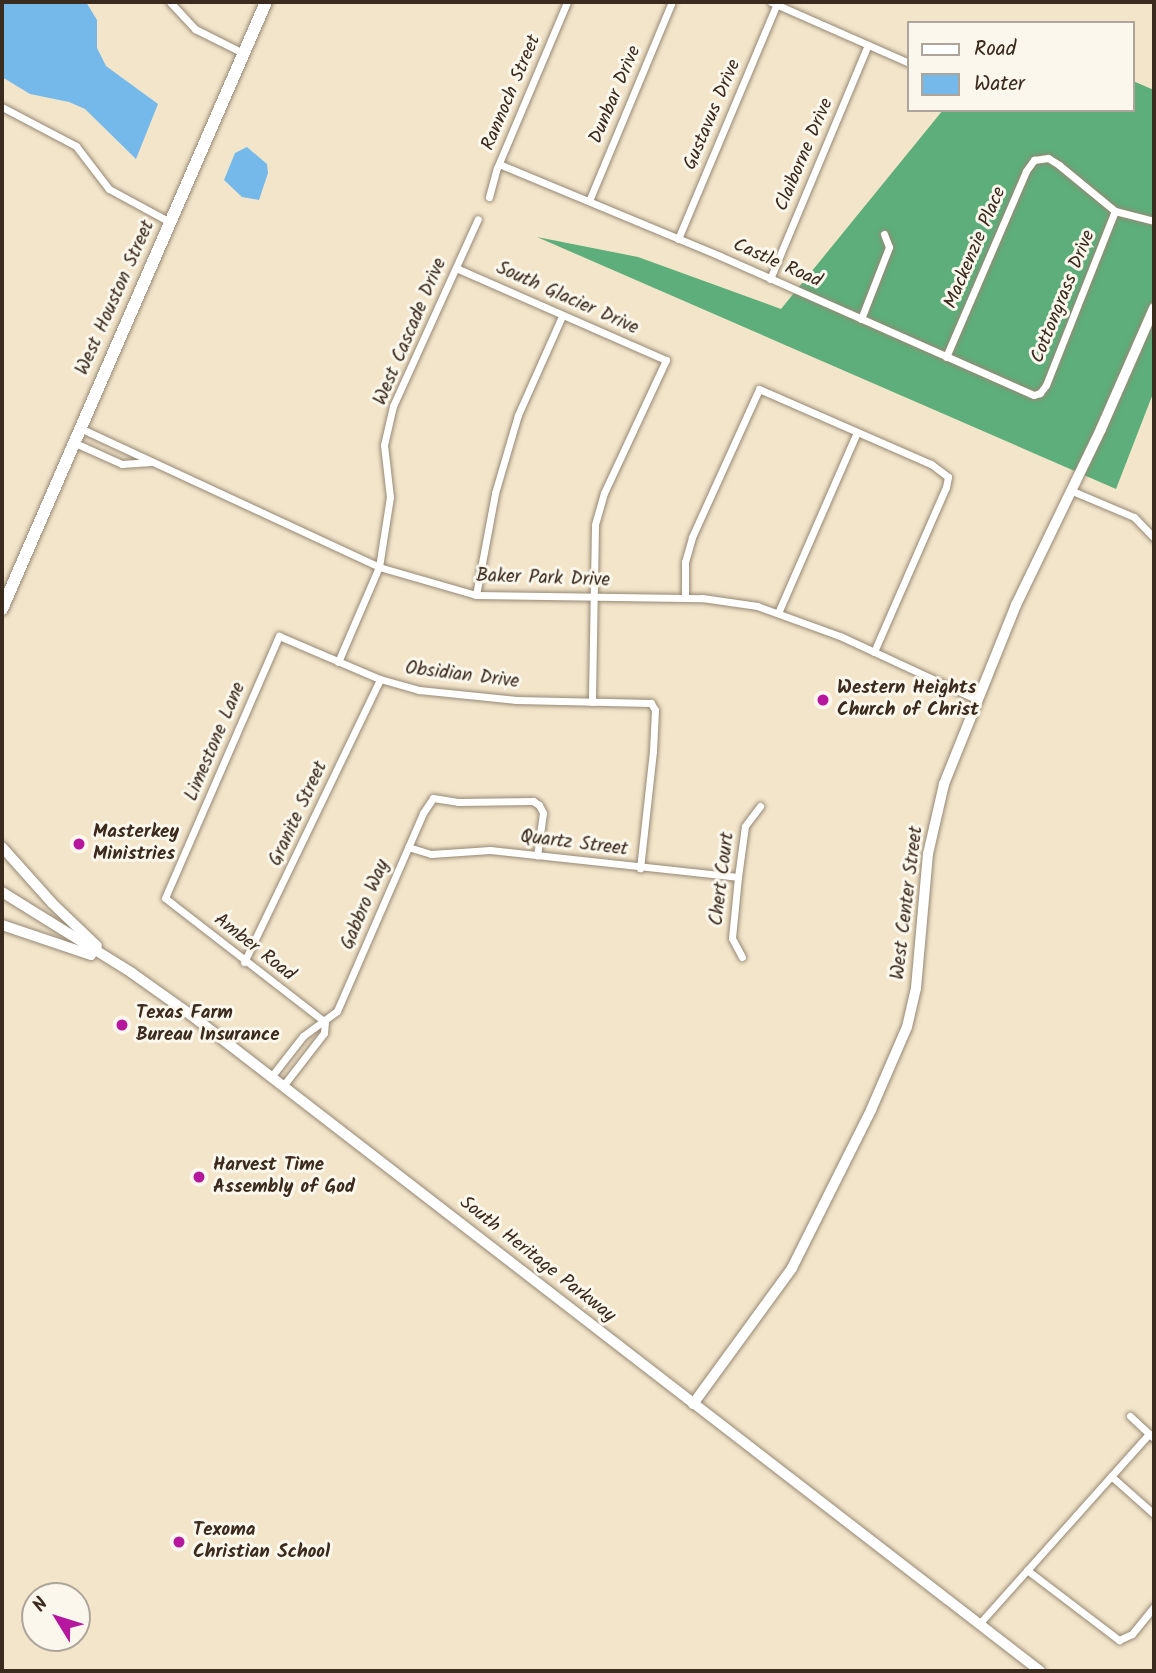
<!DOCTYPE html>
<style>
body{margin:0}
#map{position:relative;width:1156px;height:1673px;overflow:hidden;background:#f2e5ca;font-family:Kalam,sans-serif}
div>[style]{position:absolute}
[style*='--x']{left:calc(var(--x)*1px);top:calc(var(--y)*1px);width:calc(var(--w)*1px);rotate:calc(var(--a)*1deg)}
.forest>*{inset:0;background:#5dae7a}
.water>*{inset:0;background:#75b9eb}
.roads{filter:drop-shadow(0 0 2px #968874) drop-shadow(0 0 2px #968874)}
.street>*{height:7px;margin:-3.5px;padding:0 3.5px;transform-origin:3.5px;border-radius:3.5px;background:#fff}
.secondary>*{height:10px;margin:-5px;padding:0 5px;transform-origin:5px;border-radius:5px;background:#fff}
.primary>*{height:12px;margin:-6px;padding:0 6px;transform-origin:6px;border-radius:6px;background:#fff}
.dots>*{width:19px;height:19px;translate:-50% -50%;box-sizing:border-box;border:4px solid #fbf7ec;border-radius:50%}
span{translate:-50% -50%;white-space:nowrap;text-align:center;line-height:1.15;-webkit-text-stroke:6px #fbf7ec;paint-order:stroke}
.street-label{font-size:19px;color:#3b2a1e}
.poi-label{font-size:19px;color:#3b2a1e;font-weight:700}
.left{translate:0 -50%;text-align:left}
.frame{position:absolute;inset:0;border:4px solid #3b2a1e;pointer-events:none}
.legend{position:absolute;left:907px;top:21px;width:228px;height:91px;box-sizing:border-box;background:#fbf7ec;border:2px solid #aea59a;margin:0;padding:9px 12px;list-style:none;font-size:21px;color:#3b2a1e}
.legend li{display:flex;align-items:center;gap:14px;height:35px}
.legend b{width:35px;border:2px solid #aea59a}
.north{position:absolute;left:21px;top:1582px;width:70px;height:70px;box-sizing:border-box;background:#fbf7ec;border:2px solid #aea59a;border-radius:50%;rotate:308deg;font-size:19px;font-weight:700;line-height:28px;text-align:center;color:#3b2a1e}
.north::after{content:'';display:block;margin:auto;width:24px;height:32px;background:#b5179e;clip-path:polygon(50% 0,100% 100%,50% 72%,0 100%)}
</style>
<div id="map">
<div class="forest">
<i style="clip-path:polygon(1133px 81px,1154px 90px,1154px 391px,1116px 489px,537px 237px,638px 257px,781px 309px,943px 110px,1133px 110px)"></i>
</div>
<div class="water">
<i style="clip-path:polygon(6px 2px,86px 2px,97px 20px,97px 48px,106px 66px,158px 104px,136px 159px,85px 109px,69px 102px,30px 94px,2px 77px,2px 4px)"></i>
<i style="clip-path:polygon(247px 147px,267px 164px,268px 173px,259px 200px,242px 197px,224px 180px,235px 153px)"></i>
</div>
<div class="roads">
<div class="street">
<i style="--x:170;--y:2;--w:37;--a:47"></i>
<i style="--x:195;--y:29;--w:54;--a:26.6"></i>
<i style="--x:771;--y:2;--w:151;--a:23.8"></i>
<i style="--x:2;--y:107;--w:84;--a:27.8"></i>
<i style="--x:76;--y:146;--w:54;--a:52.5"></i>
<i style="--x:109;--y:189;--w:69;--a:28.4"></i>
<i style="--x:499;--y:164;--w:239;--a:22.6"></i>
<i style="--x:720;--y:256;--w:343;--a:23.9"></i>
<i style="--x:1034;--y:395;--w:6;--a:-18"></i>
<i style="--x:1040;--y:393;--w:10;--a:-53"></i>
<i style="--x:1046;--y:385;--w:187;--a:-68.4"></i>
<i style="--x:489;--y:197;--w:30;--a:-75"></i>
<i style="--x:497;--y:168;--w:180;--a:-67.1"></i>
<i style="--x:589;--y:201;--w:216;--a:-67.4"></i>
<i style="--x:678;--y:239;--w:255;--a:-67.2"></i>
<i style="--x:456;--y:268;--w:229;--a:23.7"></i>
<i style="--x:666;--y:360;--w:147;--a:115"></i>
<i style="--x:604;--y:493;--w:33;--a:106"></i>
<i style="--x:595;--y:525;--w:177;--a:91"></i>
<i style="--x:770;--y:279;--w:254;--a:-67.3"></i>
<i style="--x:861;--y:319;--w:77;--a:-68.7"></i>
<i style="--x:889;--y:247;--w:14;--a:-111"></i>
<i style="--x:946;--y:357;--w:202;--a:-66.7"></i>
<i style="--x:1026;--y:171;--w:14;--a:-54"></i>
<i style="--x:1034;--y:160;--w:14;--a:-8"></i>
<i style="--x:1048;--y:158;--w:13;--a:32"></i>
<i style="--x:1059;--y:165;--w:72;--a:39.4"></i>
<i style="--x:1115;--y:211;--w:40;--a:14.4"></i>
<i style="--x:82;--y:429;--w:327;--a:24.9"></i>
<i style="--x:379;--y:567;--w:101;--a:16.1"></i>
<i style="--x:476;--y:595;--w:226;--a:0.8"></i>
<i style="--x:702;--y:598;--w:56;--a:8.3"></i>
<i style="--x:757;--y:606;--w:88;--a:19.9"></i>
<i style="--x:840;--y:636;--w:150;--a:24.9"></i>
<i style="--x:75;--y:443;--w:51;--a:24.1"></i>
<i style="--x:122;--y:464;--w:29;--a:-4"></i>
<i style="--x:1070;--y:490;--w:69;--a:22.9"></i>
<i style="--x:1134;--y:517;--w:29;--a:46"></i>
<i style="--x:476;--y:595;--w:104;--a:-79.4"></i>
<i style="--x:495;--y:493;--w:81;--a:-73.6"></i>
<i style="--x:518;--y:415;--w:108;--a:-66"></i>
<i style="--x:685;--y:598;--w:36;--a:-90"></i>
<i style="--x:685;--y:562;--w:26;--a:-74"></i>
<i style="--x:692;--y:537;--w:162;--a:-65.6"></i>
<i style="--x:759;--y:389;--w:188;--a:23.6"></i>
<i style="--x:931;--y:464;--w:21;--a:37"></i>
<i style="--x:948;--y:477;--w:10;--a:101"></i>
<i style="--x:946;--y:487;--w:180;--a:113.6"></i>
<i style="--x:778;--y:613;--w:197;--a:-66.4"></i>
<i style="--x:338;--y:662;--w:103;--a:-66.7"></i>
<i style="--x:379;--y:567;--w:71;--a:-81.1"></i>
<i style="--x:390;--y:497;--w:52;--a:-96.6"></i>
<i style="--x:384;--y:445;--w:40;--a:-77"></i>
<i style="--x:393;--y:406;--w:205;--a:-65.6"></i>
<i style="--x:408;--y:847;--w:24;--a:17"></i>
<i style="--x:431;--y:854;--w:59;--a:-3.9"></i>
<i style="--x:490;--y:850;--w:249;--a:6.2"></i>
<i style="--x:742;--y:957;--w:21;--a:-118"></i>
<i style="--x:732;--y:938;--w:61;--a:-84.4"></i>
<i style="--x:738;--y:877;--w:51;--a:-82.2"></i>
<i style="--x:745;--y:826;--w:25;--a:-53"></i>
<i style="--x:244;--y:962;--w:314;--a:-64.3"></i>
<i style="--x:325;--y:1022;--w:202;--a:-142.2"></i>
<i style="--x:165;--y:898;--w:286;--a:-66.5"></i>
<i style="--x:279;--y:636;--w:110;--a:23.1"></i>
<i style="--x:380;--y:679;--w:41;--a:15.8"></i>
<i style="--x:419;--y:690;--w:98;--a:5.9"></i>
<i style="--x:516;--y:700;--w:135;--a:1.3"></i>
<i style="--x:651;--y:703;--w:8;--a:60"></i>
<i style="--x:655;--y:710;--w:41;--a:92.8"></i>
<i style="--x:653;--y:751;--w:118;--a:96.3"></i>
<i style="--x:271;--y:1077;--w:52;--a:-52"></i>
<i style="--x:303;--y:1036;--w:42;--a:-36.3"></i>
<i style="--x:337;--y:1011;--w:216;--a:-66.5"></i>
<i style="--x:423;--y:813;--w:18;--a:-56"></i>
<i style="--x:433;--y:798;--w:25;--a:9"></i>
<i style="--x:458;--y:802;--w:75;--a:-0.8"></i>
<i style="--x:533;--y:801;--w:7;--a:34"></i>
<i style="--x:539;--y:805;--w:9;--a:63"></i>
<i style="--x:543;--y:813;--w:43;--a:97.9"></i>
<i style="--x:283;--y:1086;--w:67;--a:-52.3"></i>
<i style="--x:324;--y:1033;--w:11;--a:-85"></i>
<i style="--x:1130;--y:1416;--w:26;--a:43"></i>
<i style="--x:1111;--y:1476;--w:57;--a:41.5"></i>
<i style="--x:1027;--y:1570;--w:116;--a:37.3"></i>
<i style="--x:1119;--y:1640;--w:14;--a:-25"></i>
<i style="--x:1132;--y:1634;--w:35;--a:-51"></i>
<i style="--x:979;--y:1624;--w:255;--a:-48.2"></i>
<i style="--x:1149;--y:1434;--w:6;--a:39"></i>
</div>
<div class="secondary">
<i style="--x:2;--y:847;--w:75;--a:48.2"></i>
<i style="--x:52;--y:903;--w:62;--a:43.7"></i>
<i style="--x:2;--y:892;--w:153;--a:31.9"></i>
<i style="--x:132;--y:973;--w:72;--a:35.4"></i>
<i style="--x:191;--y:1015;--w:1073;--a:37.69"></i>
<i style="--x:2;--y:925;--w:94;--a:18.6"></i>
<i style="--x:693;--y:1404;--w:168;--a:-53.9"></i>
<i style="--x:792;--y:1268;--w:177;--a:-63.4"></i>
<i style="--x:871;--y:1110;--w:90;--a:-66.6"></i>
<i style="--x:907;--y:1027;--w:40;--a:-77"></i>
<i style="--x:916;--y:988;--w:135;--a:-84.9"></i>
<i style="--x:928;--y:854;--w:72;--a:-77.1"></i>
<i style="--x:944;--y:784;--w:193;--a:-68.1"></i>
<i style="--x:1016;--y:605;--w:195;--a:-64.2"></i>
<i style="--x:1101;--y:429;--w:132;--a:-66.3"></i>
</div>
<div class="primary">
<i style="--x:2;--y:609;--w:662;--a:-66.49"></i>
</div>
</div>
<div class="dots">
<i style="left:823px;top:700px;background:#b5179e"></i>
<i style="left:79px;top:844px;background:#b5179e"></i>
<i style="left:122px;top:1025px;background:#b5179e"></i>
<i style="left:199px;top:1177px;background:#b5179e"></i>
<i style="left:179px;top:1542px;background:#b5179e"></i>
</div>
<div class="street-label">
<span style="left:512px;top:93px;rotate:-67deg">Rannoch Street</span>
<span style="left:616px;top:95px;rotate:-67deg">Dunbar Drive</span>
<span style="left:713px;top:115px;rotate:-67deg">Gustavus Drive</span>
<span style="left:805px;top:155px;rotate:-67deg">Claiborne Drive</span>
<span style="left:976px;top:248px;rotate:-67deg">Mackenzie Place</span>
<span style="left:777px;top:264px;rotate:24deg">Castle Road</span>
<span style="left:1064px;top:297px;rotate:-68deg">Cottongrass Drive</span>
<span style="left:116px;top:298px;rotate:-66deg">West Houston Street</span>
<span style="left:567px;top:299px;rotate:24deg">South Glacier Drive</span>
<span style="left:411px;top:332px;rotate:-67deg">West Cascade Drive</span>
<span style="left:543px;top:579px;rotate:2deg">Baker Park Drive</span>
<span style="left:462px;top:676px;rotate:7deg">Obsidian Drive</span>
<span style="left:216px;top:742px;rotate:-67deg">Limestone Lane</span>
<span style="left:299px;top:814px;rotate:-65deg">Granite Street</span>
<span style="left:574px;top:844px;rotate:7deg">Quartz Street</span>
<span style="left:723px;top:879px;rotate:-83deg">Chert Court</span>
<span style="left:908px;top:903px;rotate:-83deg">West Center Street</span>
<span style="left:366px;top:905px;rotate:-67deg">Gabbro Way</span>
<span style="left:254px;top:948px;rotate:38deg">Amber Road</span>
<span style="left:537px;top:1260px;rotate:38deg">South Heritage Parkway</span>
</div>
<div class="poi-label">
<span class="left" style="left:837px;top:700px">Western Heights<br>Church of Christ</span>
<span class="left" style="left:93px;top:844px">Masterkey<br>Ministries</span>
<span class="left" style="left:136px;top:1025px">Texas Farm<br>Bureau Insurance</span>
<span class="left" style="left:213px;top:1177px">Harvest Time<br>Assembly of God</span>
<span class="left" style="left:193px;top:1542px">Texoma<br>Christian School</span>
</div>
<div class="frame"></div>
<ul class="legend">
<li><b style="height:9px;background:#fff"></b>Road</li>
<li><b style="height:19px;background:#75b9eb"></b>Water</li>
</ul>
<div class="north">N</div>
</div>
